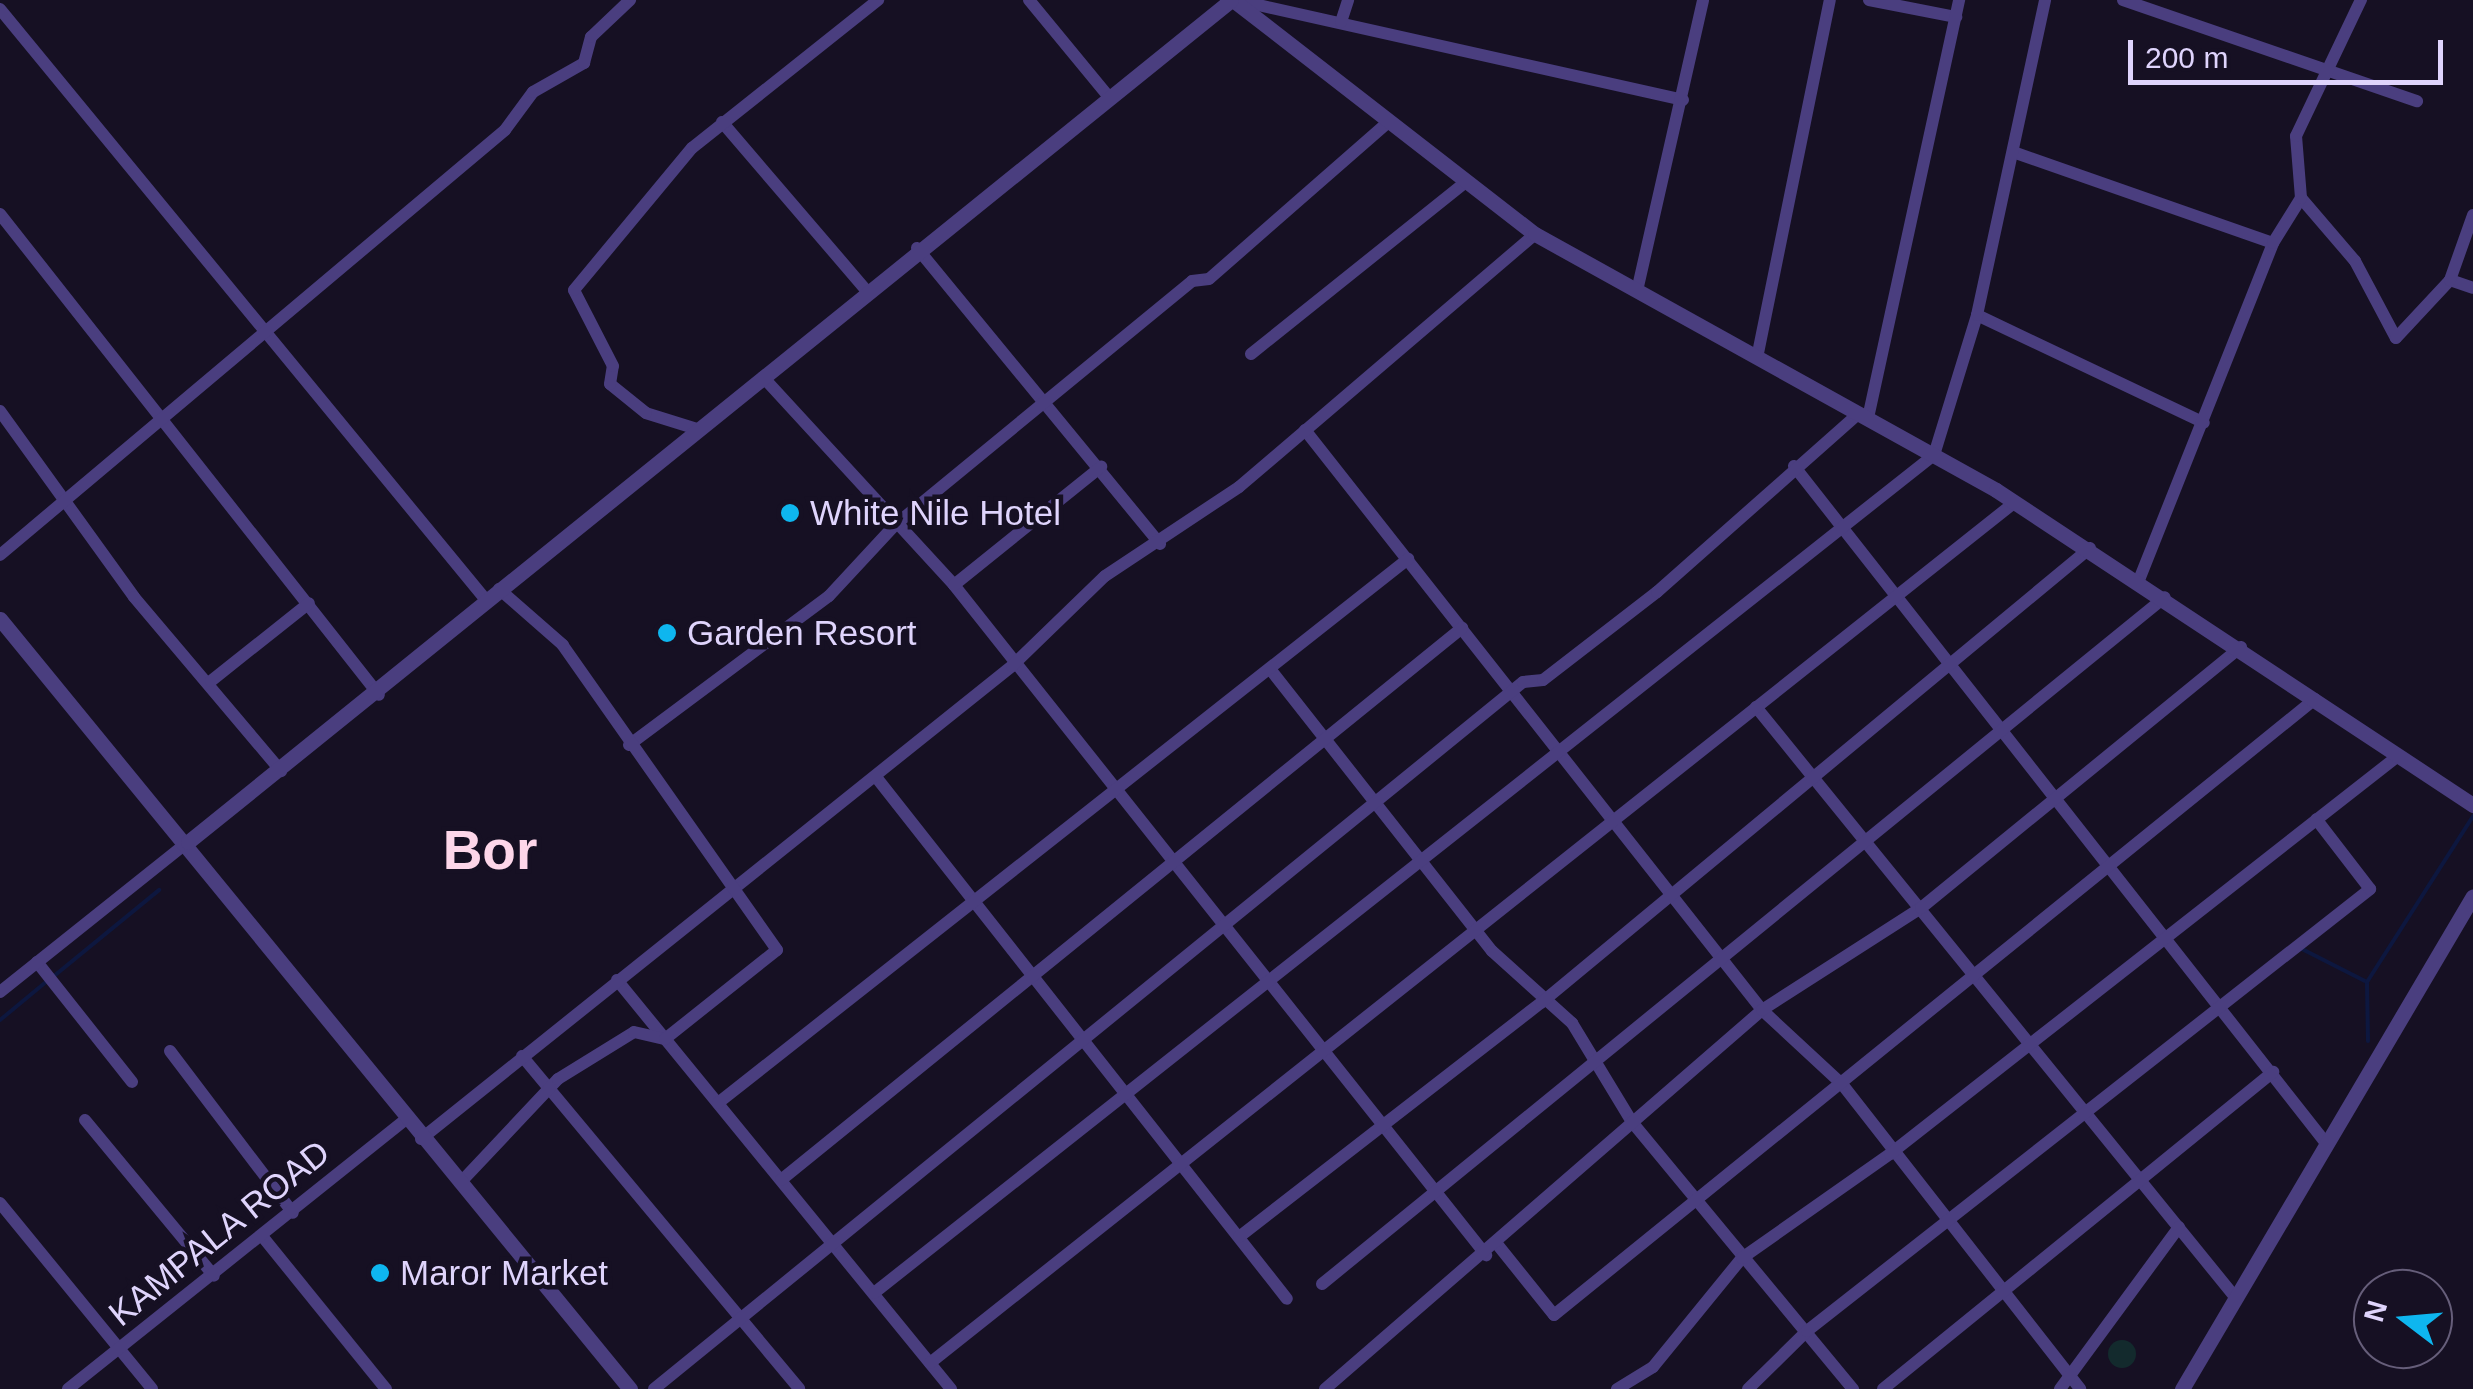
<!DOCTYPE html>
<style>
body{margin:0}
#map{position:relative;width:2473px;height:1389px;overflow:hidden;background:#161023;font-family:Arial,sans-serif}
div>[style]{position:absolute}
[style*='--x']{left:calc(var(--x)*1px);top:calc(var(--y)*1px);width:calc(var(--w)*1px);rotate:calc(var(--a)*1deg)}
.green>*{inset:0;background:#132a2d}
.round{border-radius:50%}
.stream>*{height:4px;margin:-2px;padding:0 2px;transform-origin:2px;border-radius:2px;background:#0d173f}
.minor>*{height:12px;margin:-6px;padding:0 6px;transform-origin:6px;border-radius:6px;background:#4a3e7f}
.tertiary>*{height:15px;margin:-7.5px;padding:0 7.5px;transform-origin:7.5px;border-radius:7.5px;background:#4a3e7f}
.dots>*{width:28px;height:28px;translate:-50% -50%;box-sizing:border-box;border:5px solid #161023;border-radius:50%}
span{translate:-50% -50%;white-space:nowrap;text-align:center;line-height:1.15;-webkit-text-stroke:9px #161023;paint-order:stroke}
.poi-label{font-size:35px;color:#dfd4fc}
.left{translate:0 -50%;text-align:left}
.street-label{font-size:35px;color:#dfd4fc}
.town-label{font-size:55px;color:#fdd6e9;font-weight:700}
.north{position:absolute;left:2353px;top:1269px;width:100px;height:100px;box-sizing:border-box;background:#161023;border:2px solid #665e7a;border-radius:50%;rotate:286deg;font-size:28px;font-weight:700;line-height:40px;text-align:center;color:#dfd4fc}
.north::after{content:'';display:block;margin:auto;width:35px;height:45px;background:#0eb6ef;clip-path:polygon(50% 0,100% 100%,50% 72%,0 100%)}
.scale{position:absolute;left:2128px;top:40px;width:315px;height:45px;box-sizing:border-box;border:5px solid #dfd4fc;border-top:0;padding-left:12px;font-size:30px;line-height:35px;white-space:nowrap;color:#dfd4fc;-webkit-text-stroke:8px #161023;paint-order:stroke}
</style>
<div id="map">
<div class="green">
<i class="round" style="left:2108px;top:1340px;width:28px;height:28px"></i>
</div>
<div class="stream">
<i style="--x:2300;--y:948;--w:75;--a:26.9"></i>
<i style="--x:54;--y:976;--w:136;--a:-39.3"></i>
<i style="--x:0;--y:1020;--w:60;--a:-39.6"></i>
<i style="--x:2368;--y:1041;--w:59;--a:-91"></i>
<i style="--x:2367;--y:982;--w:197;--a:-57.4"></i>
</div>
<div class="minor">
<i style="--x:1029;--y:0;--w:126;--a:50.5"></i>
<i style="--x:1236;--y:0;--w:458;--a:12.6"></i>
<i style="--x:1869;--y:0;--w:89;--a:11.1"></i>
<i style="--x:2123;--y:0;--w:311;--a:19"></i>
<i style="--x:0;--y:9;--w:765;--a:50.57"></i>
<i style="--x:1341;--y:22;--w:23;--a:-72"></i>
<i style="--x:722;--y:122;--w:220;--a:49.4"></i>
<i style="--x:2013;--y:152;--w:275;--a:19.3"></i>
<i style="--x:2301;--y:198;--w:83;--a:49.4"></i>
<i style="--x:2355;--y:261;--w:87;--a:62"></i>
<i style="--x:2396;--y:338;--w:79;--a:-47"></i>
<i style="--x:2450;--y:280;--w:24;--a:19"></i>
<i style="--x:0;--y:214;--w:612;--a:51.76"></i>
<i style="--x:917;--y:248;--w:383;--a:50.6"></i>
<i style="--x:2450;--y:280;--w:69;--a:-70.5"></i>
<i style="--x:1637;--y:291;--w:298;--a:-77.2"></i>
<i style="--x:1977;--y:315;--w:251;--a:25.4"></i>
<i style="--x:1251;--y:354;--w:277;--a:-38.7"></i>
<i style="--x:1757;--y:358;--w:365;--a:-78.5"></i>
<i style="--x:763;--y:377;--w:282;--a:47.4"></i>
<i style="--x:954;--y:585;--w:856;--a:51.55"></i>
<i style="--x:0;--y:411;--w:229;--a:54.2"></i>
<i style="--x:134;--y:597;--w:228;--a:49.8"></i>
<i style="--x:1868;--y:418;--w:428;--a:-77.7"></i>
<i style="--x:697;--y:429;--w:53;--a:-162.6"></i>
<i style="--x:646;--y:413;--w:46;--a:-141.1"></i>
<i style="--x:610;--y:384;--w:18;--a:-81"></i>
<i style="--x:613;--y:366;--w:85;--a:-117.2"></i>
<i style="--x:574;--y:290;--w:185;--a:-50.3"></i>
<i style="--x:692;--y:148;--w:238;--a:-38.5"></i>
<i style="--x:1305;--y:430;--w:738;--a:51.76"></i>
<i style="--x:1762;--y:1010;--w:109;--a:42.8"></i>
<i style="--x:1842;--y:1084;--w:387;--a:52"></i>
<i style="--x:1794;--y:466;--w:860;--a:51.85"></i>
<i style="--x:0;--y:555;--w:660;--a:-40.08"></i>
<i style="--x:505;--y:130;--w:47;--a:-53.6"></i>
<i style="--x:533;--y:92;--w:59;--a:-29.6"></i>
<i style="--x:584;--y:63;--w:27;--a:-75"></i>
<i style="--x:591;--y:37;--w:54;--a:-43.5"></i>
<i style="--x:2139;--y:580;--w:363;--a:-68.3"></i>
<i style="--x:2273;--y:243;--w:53;--a:-58.1"></i>
<i style="--x:2301;--y:198;--w:62;--a:-94.6"></i>
<i style="--x:2296;--y:136;--w:151;--a:-64.5"></i>
<i style="--x:954;--y:585;--w:189;--a:-38.8"></i>
<i style="--x:1270;--y:669;--w:359;--a:51.8"></i>
<i style="--x:1492;--y:951;--w:108;--a:42"></i>
<i style="--x:1572;--y:1023;--w:116;--a:58.8"></i>
<i style="--x:1632;--y:1122;--w:347;--a:50.4"></i>
<i style="--x:211;--y:681;--w:125;--a:-38.5"></i>
<i style="--x:1756;--y:707;--w:760;--a:50.93"></i>
<i style="--x:629;--y:745;--w:249;--a:-36.7"></i>
<i style="--x:829;--y:596;--w:97;--a:-47.1"></i>
<i style="--x:895;--y:525;--w:384;--a:-39.4"></i>
<i style="--x:1192;--y:281;--w:17;--a:-7"></i>
<i style="--x:1209;--y:279;--w:234;--a:-41.2"></i>
<i style="--x:876;--y:777;--w:664;--a:51.78"></i>
<i style="--x:37;--y:962;--w:153;--a:51.6"></i>
<i style="--x:617;--y:980;--w:528;--a:50.76"></i>
<i style="--x:0;--y:992;--w:241;--a:-38.6"></i>
<i style="--x:170;--y:1051;--w:203;--a:52.8"></i>
<i style="--x:522;--y:1056;--w:433;--a:50.2"></i>
<i style="--x:718;--y:1103;--w:879;--a:-38.25"></i>
<i style="--x:85;--y:1120;--w:202;--a:50.4"></i>
<i style="--x:421;--y:1139;--w:757;--a:-38.67"></i>
<i style="--x:1012;--y:666;--w:129;--a:-44.1"></i>
<i style="--x:1105;--y:576;--w:161;--a:-33.6"></i>
<i style="--x:1239;--y:487;--w:389;--a:-40.5"></i>
<i style="--x:781;--y:1180;--w:877;--a:-39.03"></i>
<i style="--x:460;--y:1183;--w:143;--a:-46.7"></i>
<i style="--x:558;--y:1079;--w:89;--a:-31.7"></i>
<i style="--x:634;--y:1032;--w:32;--a:13"></i>
<i style="--x:665;--y:1039;--w:143;--a:-38.5"></i>
<i style="--x:777;--y:950;--w:373;--a:-125.1"></i>
<i style="--x:563;--y:645;--w:85;--a:-138.8"></i>
<i style="--x:0;--y:1203;--w:240;--a:50.7"></i>
<i style="--x:262;--y:1236;--w:197;--a:51"></i>
<i style="--x:1239;--y:1237;--w:382;--a:-37.8"></i>
<i style="--x:1541;--y:1003;--w:713;--a:-39.65"></i>
<i style="--x:1497;--y:1244;--w:91;--a:51.2"></i>
<i style="--x:1554;--y:1315;--w:979;--a:-38.99"></i>
<i style="--x:1322;--y:1284;--w:1087;--a:-39.18"></i>
<i style="--x:874;--y:1293;--w:1351;--a:-38.33"></i>
<i style="--x:1934;--y:455;--w:146;--a:-72.9"></i>
<i style="--x:1977;--y:315;--w:322;--a:-77.8"></i>
<i style="--x:930;--y:1363;--w:1385;--a:-38.43"></i>
<i style="--x:68;--y:1389;--w:431;--a:-38.6"></i>
<i style="--x:654;--y:1389;--w:1120;--a:-39.13"></i>
<i style="--x:1523;--y:682;--w:20;--a:-6"></i>
<i style="--x:1543;--y:680;--w:144;--a:-37.7"></i>
<i style="--x:1657;--y:592;--w:270;--a:-41.5"></i>
<i style="--x:1325;--y:1389;--w:578;--a:-40.93"></i>
<i style="--x:1762;--y:1010;--w:189;--a:-32.7"></i>
<i style="--x:1921;--y:908;--w:413;--a:-39.2"></i>
<i style="--x:1617;--y:1389;--w:42;--a:-31.4"></i>
<i style="--x:1653;--y:1367;--w:141;--a:-50.8"></i>
<i style="--x:1742;--y:1258;--w:181;--a:-35.1"></i>
<i style="--x:1890;--y:1154;--w:645;--a:-38.08"></i>
<i style="--x:1748;--y:1389;--w:83;--a:-44.5"></i>
<i style="--x:1807;--y:1331;--w:716;--a:-38.13"></i>
<i style="--x:2370;--y:889;--w:88;--a:-127.6"></i>
<i style="--x:1883;--y:1389;--w:503;--a:-39.1"></i>
<i style="--x:2060;--y:1389;--w:201;--a:-53.7"></i>
</div>
<div class="tertiary">
<i style="--x:1233;--y:0;--w:382;--a:37.8"></i>
<i style="--x:1535;--y:234;--w:527;--a:29.04"></i>
<i style="--x:1996;--y:490;--w:572;--a:33.44"></i>
<i style="--x:0;--y:619;--w:995;--a:50.71"></i>
<i style="--x:188;--y:842;--w:1340;--a:-38.91"></i>
<i style="--x:2182;--y:1389;--w:572;--a:-59.45"></i>
</div>
<div class="dots">
<i style="left:790px;top:513px;background:#0eb6ef"></i>
<i style="left:667px;top:633px;background:#0eb6ef"></i>
<i style="left:380px;top:1273px;background:#0eb6ef"></i>
</div>
<div class="poi-label">
<span class="left" style="left:810px;top:513px">White Nile Hotel</span>
<span class="left" style="left:687px;top:633px">Garden Resort</span>
<span class="left" style="left:400px;top:1273px">Maror Market</span>
</div>
<div class="street-label">
<span style="left:219px;top:1233px;rotate:-39deg">KAMPALA ROAD</span>
</div>
<div class="town-label">
<span style="left:490px;top:851px">Bor</span>
</div>
<div class="north">N</div>
<div class="scale">200 m</div>
</div>
